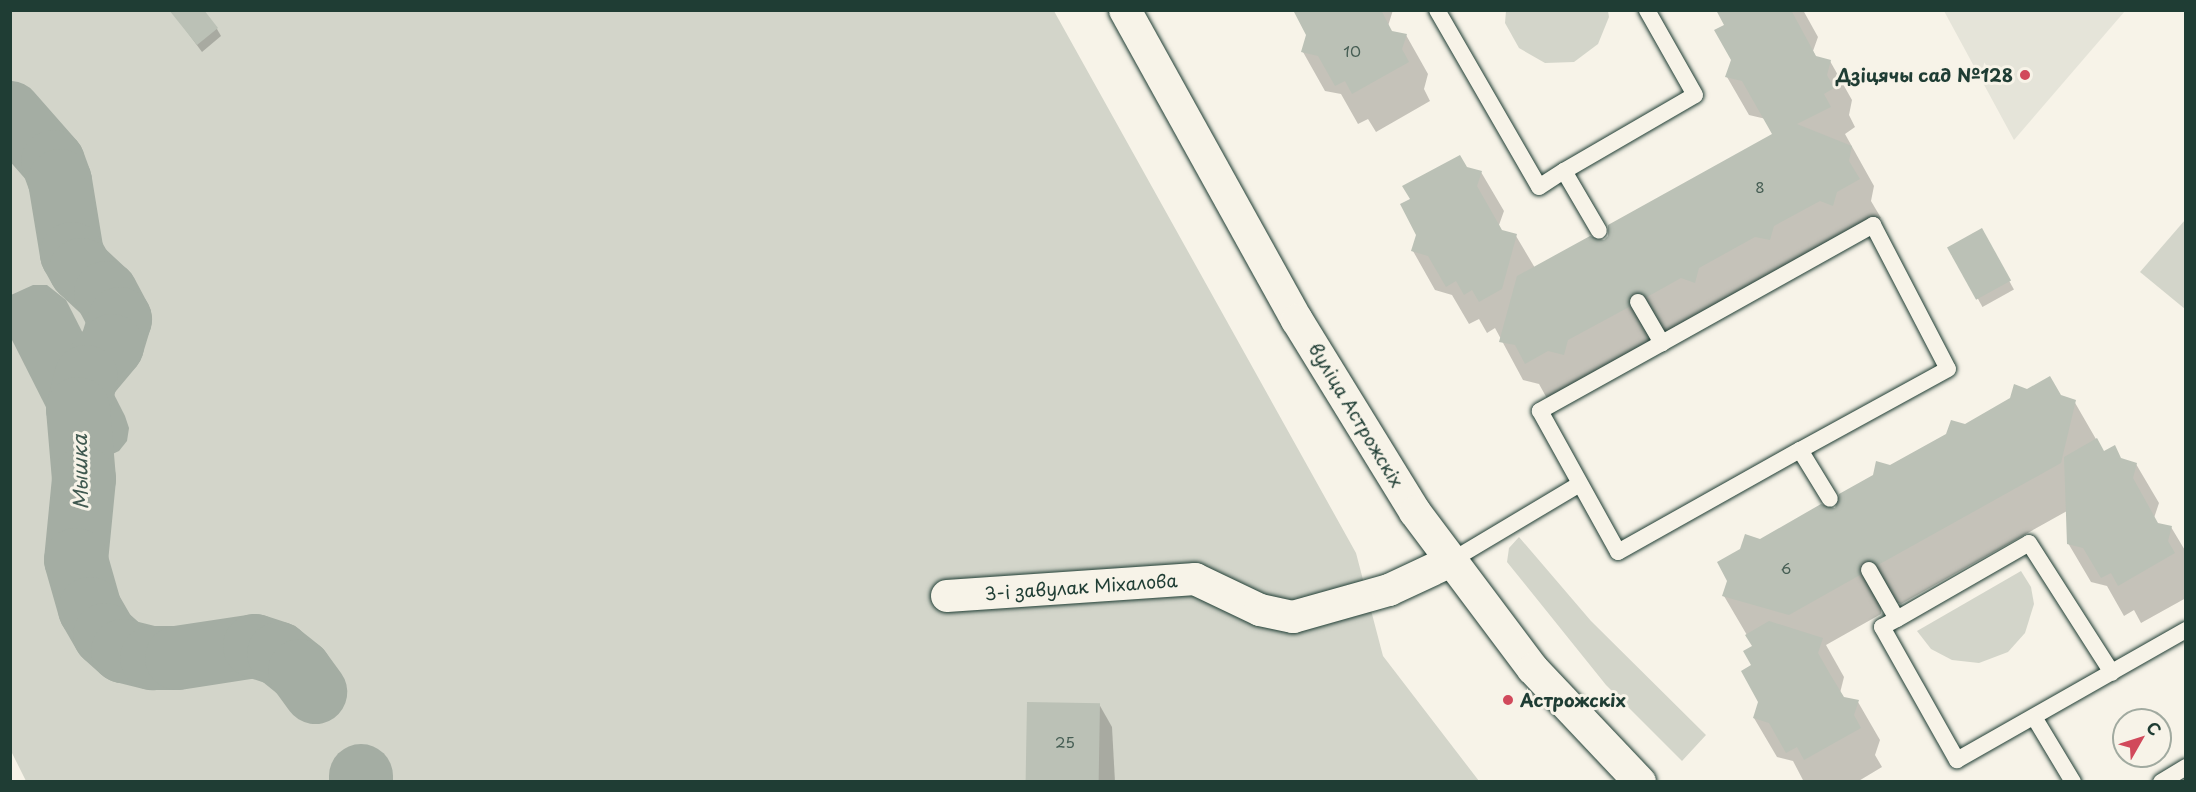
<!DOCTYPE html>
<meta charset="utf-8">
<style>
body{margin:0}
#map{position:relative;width:2196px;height:792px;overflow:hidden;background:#f7f3e8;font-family:"Playpen Sans",sans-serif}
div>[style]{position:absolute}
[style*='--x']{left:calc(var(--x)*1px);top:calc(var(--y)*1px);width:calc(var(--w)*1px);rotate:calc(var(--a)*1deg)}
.built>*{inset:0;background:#e5e4d9}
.green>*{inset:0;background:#d3d5ca}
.water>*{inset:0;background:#a4ada3}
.shadow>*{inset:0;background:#0003;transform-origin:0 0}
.river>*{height:64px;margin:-32px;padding:0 32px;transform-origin:32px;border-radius:32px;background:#a4ada3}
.building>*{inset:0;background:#bbc1b6;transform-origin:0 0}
.roads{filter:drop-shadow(0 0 2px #1f3d34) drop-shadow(0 0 2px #1f3d34)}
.service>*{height:16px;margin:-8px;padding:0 8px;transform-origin:8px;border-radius:8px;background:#f7f3e8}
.minor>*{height:32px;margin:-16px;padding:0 16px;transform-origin:16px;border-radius:16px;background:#f7f3e8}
.dots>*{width:16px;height:16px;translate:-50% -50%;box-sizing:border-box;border:3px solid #f7f3e8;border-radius:50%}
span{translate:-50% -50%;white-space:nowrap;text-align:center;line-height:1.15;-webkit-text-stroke:6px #f7f3e8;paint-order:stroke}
.number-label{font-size:15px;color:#465e54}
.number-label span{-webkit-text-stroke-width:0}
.poi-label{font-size:18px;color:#1f3d34;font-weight:700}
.right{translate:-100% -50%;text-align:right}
.left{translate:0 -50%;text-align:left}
.street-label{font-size:18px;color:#1f3d34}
.water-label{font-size:20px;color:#405950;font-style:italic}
.frame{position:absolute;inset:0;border:12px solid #1f3d34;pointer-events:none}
.north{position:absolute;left:2112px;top:708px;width:60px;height:60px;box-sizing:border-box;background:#f7f3e8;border:2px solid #a1aaa0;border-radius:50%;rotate:51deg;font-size:16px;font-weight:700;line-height:24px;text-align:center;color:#1f3d34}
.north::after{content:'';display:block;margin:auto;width:21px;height:27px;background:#d1495b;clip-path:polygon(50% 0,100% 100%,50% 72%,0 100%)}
</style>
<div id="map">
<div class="built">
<i style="clip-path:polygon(1944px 11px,2125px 11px,2014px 140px)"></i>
</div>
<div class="green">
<i style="clip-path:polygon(10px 11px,1054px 11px,1356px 553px,1383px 656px,1479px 781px,26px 781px,10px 749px)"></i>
<i style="clip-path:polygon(1506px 11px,1608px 11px,1609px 17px,1598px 44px,1574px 62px,1545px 63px,1519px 48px,1505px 23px)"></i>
<i style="clip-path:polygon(2185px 220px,2185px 309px,2140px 272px)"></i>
<i style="clip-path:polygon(1519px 537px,1591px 621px,1706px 735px,1682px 761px,1606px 685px,1507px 562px,1509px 548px)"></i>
<i style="clip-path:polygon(2021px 571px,2031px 587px,2034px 604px,2025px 633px,2008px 652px,1979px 663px,1952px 660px,1931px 649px,1917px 631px)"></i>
</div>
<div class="water">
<i style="clip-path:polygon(33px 285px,47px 285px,66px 300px,125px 416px,129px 428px,127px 441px,119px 451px,106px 457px,92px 457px,77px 450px,56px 427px,11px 338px,11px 295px)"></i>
</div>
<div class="shadow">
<i style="clip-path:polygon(1295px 10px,1393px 10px,1388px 26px,1392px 32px,1406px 35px,1428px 74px,1424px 89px,1430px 101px,1376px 132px,1368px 119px,1358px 124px,1341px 94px,1325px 91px,1303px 52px,1308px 35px)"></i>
<i style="clip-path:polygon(1722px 10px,1803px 10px,1818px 37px,1813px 51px,1816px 57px,1830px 61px,1852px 100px,1849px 115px,1855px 127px,1845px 134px,1874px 186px,1871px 201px,1881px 218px,1549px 402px,1539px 384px,1523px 380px,1495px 328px,1487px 333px,1479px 319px,1469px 324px,1452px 295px,1435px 290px,1413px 251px,1466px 169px,1481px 172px,1504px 211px,1499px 225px,1502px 232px,1516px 236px,1535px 268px,1604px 242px,1774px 135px,1766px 119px,1749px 115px,1727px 77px,1732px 60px)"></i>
<i style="clip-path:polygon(179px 21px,217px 29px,221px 36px,202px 52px)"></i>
<i style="left:1981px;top:230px;width:68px;height:36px;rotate:61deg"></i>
<i style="clip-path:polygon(2028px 391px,2074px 401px,2104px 453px,2136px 464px,2159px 503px,2154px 518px,2158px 524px,2171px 527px,2186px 552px,2186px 598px,2141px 623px,2134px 610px,2124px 616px,2107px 586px,2091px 582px,2068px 543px,2067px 511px,1901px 604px,1887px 599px,1881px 604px,1881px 614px,1826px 645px,1844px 677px,1840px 693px,1843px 698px,1858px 702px,1880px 740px,1875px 755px,1882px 767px,1857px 782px,1804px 782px,1793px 761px,1777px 757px,1754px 718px,1759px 702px,1754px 647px,1724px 596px,1760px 540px,1836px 510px,1891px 467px)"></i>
<i style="clip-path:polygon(1099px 704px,1112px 727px,1115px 782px,1032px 782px)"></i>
</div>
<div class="river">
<i style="--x:10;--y:113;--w:65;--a:48.7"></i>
<i style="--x:53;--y:162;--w:20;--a:70"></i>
<i style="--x:60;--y:181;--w:74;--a:80.7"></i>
<i style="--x:72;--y:254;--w:18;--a:61"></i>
<i style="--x:81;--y:270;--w:34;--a:43"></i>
<i style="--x:106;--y:293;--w:30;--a:62"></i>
<i style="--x:120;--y:319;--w:28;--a:107"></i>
<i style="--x:112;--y:346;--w:40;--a:130"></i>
<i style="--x:86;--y:377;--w:33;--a:104"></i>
<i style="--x:78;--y:409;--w:70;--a:85.1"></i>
<i style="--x:84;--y:479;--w:81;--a:95.6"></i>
<i style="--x:76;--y:560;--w:51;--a:74.1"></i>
<i style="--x:90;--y:609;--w:30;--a:60"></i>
<i style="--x:105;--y:635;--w:24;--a:42"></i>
<i style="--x:123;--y:651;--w:30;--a:14"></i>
<i style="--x:152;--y:658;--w:25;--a:0"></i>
<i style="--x:177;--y:658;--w:79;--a:-8.7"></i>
<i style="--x:255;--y:646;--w:25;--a:18"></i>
<i style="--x:279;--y:654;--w:27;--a:39"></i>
<i style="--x:300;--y:671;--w:26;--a:54"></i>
<i style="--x:361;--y:776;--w:6;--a:90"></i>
</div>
<div class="building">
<i style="clip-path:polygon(169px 10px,204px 10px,218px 28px,197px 45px)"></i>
<i style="clip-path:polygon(1293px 10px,1381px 10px,1392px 31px,1407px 34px,1402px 49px,1409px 62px,1352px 94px,1345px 81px,1335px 86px,1318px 56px,1301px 52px,1306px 35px)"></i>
<i style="clip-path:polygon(1716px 10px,1791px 10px,1816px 56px,1831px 60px,1827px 75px,1834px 88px,1824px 94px,1831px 107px,1797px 124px,1852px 146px,1849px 161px,1860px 179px,1837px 192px,1833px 206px,1820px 201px,1774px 226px,1770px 240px,1755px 237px,1699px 268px,1695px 283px,1681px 278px,1647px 297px,1633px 293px,1629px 307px,1568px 340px,1564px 355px,1548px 351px,1525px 364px,1515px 345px,1499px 342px,1517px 276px,1590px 236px,1604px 240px,1608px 236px,1608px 225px,1772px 134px,1742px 81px,1725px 77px,1731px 60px,1714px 30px,1724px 25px)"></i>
<i style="clip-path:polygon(1460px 155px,1467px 167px,1482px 171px,1477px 186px,1502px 230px,1517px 234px,1502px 289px,1479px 302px,1472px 290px,1464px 295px,1456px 281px,1446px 287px,1428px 256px,1411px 251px,1416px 235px,1400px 204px,1410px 199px,1402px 186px)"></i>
<i style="left:1982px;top:228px;width:60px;height:40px;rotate:61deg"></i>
<i style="clip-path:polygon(2050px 376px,2061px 395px,2076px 400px,2061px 463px,1878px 565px,1864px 561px,1860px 565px,1860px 575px,1789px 615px,1722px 596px,1727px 581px,1717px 562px,1740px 549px,1745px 534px,1760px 539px,1821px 504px,1835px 508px,1839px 494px,1873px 475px,1876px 461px,1890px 465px,1946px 434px,1951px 420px,1965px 424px,2010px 398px,2014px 384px,2027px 389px)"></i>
<i style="clip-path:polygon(2097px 438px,2104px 451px,2115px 445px,2121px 458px,2137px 463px,2133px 478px,2158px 523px,2172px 526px,2168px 541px,2175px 553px,2118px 586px,2111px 573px,2101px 578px,2083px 548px,2067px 544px,2064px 457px)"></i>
<i style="clip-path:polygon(1769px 621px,1823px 638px,1818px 653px,1830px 674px,1844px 697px,1859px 700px,1854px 715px,1861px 728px,1804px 760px,1797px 747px,1786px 753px,1769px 723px,1753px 718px,1758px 702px,1741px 671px,1751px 665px,1743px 651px,1752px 646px,1745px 635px)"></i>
<i style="left:1027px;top:702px;width:73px;height:80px;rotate:1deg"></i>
</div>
<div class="roads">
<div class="service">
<i style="--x:1437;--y:10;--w:204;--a:60"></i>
<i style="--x:1539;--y:187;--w:30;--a:-33"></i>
<i style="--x:1564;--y:171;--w:69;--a:59.7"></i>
<i style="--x:1564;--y:171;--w:151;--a:-30.1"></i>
<i style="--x:1695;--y:95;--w:98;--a:-119.5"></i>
<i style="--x:1638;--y:302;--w:48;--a:59.7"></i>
<i style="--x:1662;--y:343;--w:242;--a:-29.2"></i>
<i style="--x:1873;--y:225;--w:162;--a:62.5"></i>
<i style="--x:1948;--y:369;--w:169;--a:151.3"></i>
<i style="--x:1662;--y:343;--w:140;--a:150.9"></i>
<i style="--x:1540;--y:411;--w:161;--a:61"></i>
<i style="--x:1618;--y:552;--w:209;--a:-29.3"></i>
<i style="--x:1800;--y:450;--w:57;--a:58.5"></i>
<i style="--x:1449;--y:562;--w:152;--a:-30.8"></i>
<i style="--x:1869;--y:570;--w:56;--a:60.3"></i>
<i style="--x:1897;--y:619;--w:152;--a:-29.9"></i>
<i style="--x:2029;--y:543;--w:154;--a:57.4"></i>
<i style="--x:1897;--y:619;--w:17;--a:152"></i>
<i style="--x:1882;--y:627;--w:153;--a:60.6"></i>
<i style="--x:1957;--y:760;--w:263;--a:-29.6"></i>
<i style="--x:2034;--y:717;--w:76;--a:59"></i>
<i style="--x:2161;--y:782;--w:29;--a:-31"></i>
</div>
<div class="minor">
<i style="--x:1125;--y:10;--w:355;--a:61"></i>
<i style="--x:1297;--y:320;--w:225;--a:58.4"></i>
<i style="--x:1415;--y:512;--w:196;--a:53.1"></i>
<i style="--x:1533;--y:669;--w:156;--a:46.6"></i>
<i style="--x:947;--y:596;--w:249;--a:-3.9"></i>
<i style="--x:1195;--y:579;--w:72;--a:25.5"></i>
<i style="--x:1260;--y:610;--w:34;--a:12"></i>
<i style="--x:1293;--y:617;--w:100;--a:-15.7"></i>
<i style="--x:1389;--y:590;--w:66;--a:-25"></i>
</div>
</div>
<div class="dots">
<i style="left:2025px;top:75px;background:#d1495b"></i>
<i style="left:1508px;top:700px;background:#d1495b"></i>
</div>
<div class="number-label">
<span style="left:1352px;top:51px">10</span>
<span style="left:1760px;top:187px">8</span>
<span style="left:1786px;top:568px">6</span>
<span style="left:1065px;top:742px">25</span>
</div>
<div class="poi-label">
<span class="right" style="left:2013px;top:75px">Дзіцячы сад №128</span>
<span class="left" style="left:1520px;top:700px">Астрожскіх</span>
</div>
<div class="street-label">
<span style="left:1356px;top:415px;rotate:59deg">вуліца Астрожскіх</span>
<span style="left:1081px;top:587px;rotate:-4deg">3-і завулак Міхалова</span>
</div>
<div class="water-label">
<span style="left:80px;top:472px;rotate:-91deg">Мышка</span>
</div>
<div class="frame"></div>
<div class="north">С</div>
</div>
